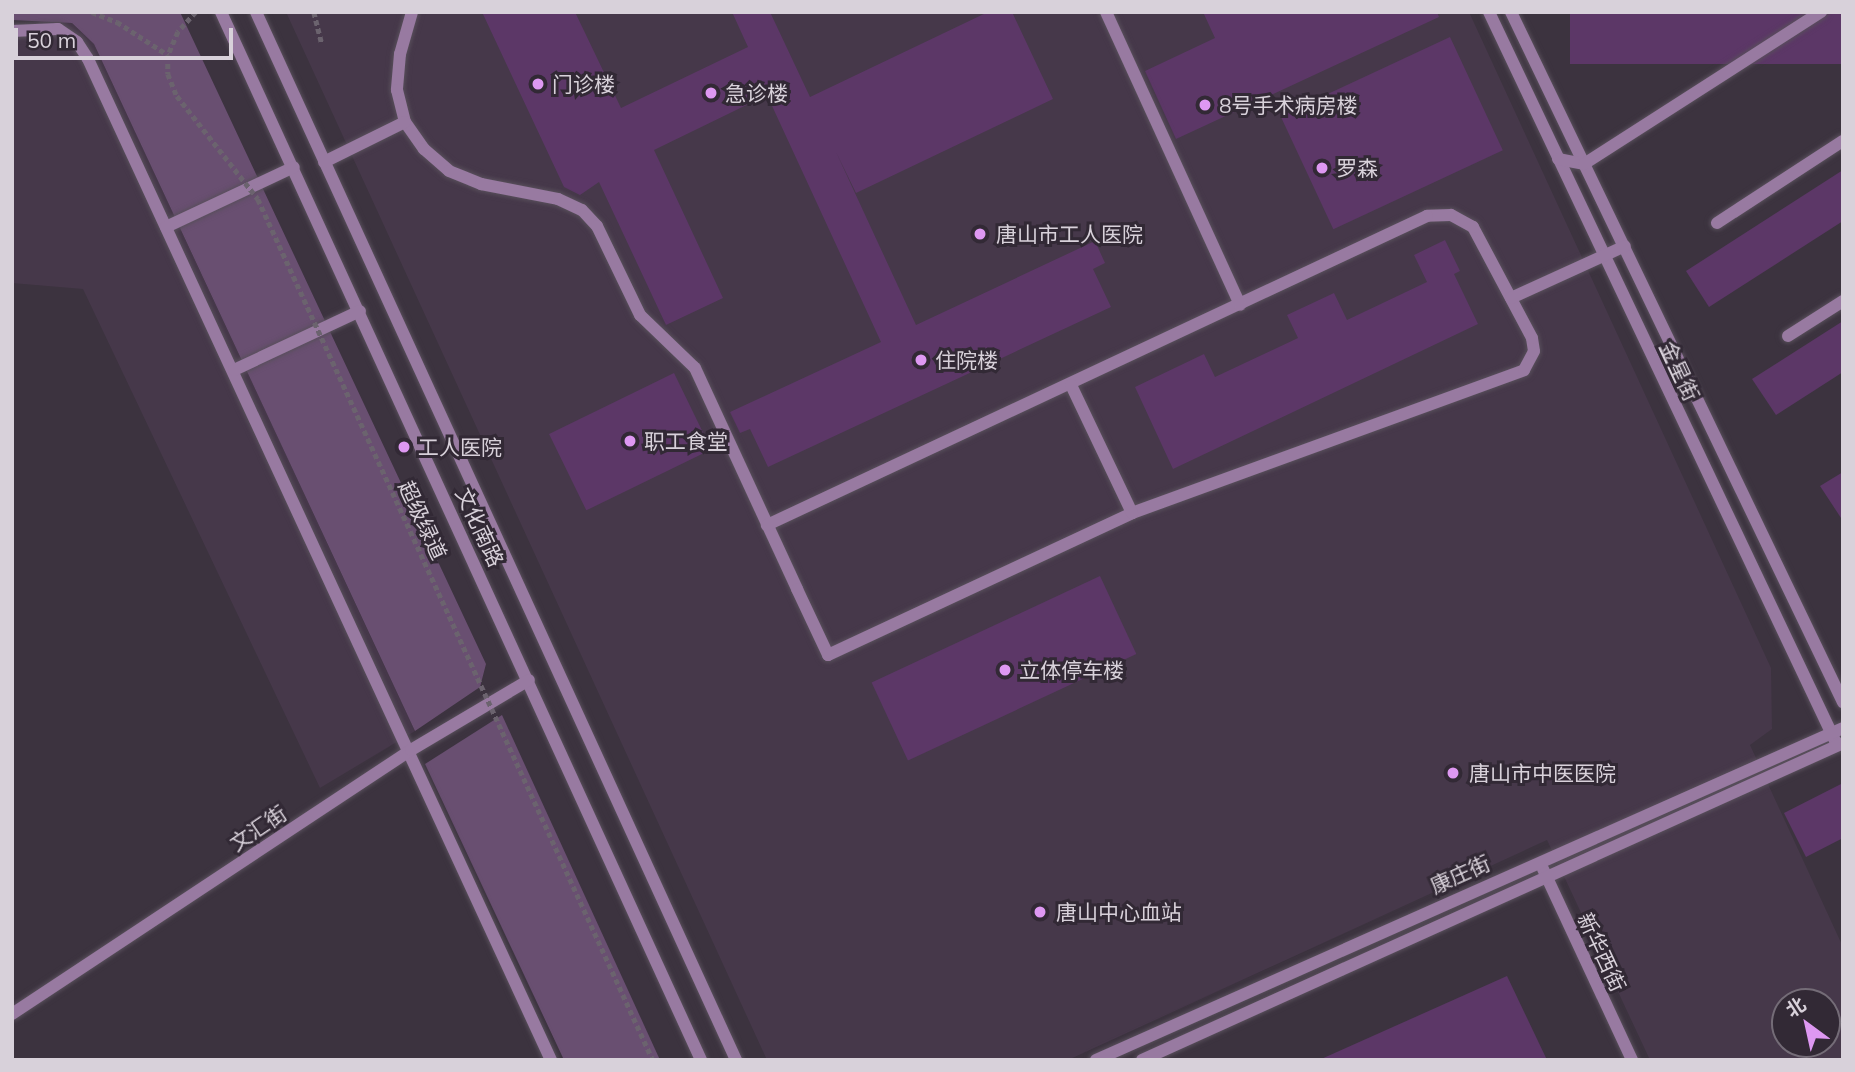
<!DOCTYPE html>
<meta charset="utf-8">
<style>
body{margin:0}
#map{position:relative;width:1855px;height:1072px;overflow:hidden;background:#3c333f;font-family:Mulish,"Noto Sans SC",sans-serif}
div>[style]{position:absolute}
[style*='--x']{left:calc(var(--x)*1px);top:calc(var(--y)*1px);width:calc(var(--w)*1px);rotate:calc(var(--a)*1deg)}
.built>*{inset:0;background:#46384a}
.green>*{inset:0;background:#694f71}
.building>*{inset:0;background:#5c3767;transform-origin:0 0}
.path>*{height:4.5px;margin-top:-2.25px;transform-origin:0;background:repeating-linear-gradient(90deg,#6b636e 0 5px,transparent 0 8.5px)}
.roads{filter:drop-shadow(0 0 2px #584f5b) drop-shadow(0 0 2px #584f5b)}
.minor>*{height:12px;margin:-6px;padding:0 6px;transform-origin:6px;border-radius:6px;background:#987aa1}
.path-bridge>*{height:4.5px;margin-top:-2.25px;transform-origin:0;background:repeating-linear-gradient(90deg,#6b636e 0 5px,transparent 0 8.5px)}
.dots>*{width:19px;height:19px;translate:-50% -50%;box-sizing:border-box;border:4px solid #322935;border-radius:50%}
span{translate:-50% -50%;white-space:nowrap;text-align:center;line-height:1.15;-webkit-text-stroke:6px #322935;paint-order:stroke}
.poi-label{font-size:21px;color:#d8d1da}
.left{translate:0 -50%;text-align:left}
.street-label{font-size:21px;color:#d8d1da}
.frame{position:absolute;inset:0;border:14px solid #d8d1da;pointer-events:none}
.north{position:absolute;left:1771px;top:988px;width:70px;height:70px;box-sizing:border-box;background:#322935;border:2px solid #746c77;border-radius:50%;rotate:327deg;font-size:19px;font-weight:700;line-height:28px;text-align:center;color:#d8d1da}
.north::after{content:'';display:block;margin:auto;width:24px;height:32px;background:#de98f2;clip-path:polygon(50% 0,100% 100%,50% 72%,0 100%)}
.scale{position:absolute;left:14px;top:28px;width:219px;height:32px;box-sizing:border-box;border:4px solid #d8d1da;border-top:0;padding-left:9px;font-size:21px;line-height:24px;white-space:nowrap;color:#d8d1da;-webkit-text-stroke:5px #322935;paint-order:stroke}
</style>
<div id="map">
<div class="built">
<i style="clip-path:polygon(evenodd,286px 12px,1469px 12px,1771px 668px,1772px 729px,1750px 745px,1843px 947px,1843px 1060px,1650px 1060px,1547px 840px,1068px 1060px,767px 1060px,286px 12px,1785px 1002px,1827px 1002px,1827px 1044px,1785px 1044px,1785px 1002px)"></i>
<i style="clip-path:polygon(43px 19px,72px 23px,94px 44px,415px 731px,320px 788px,83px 289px,12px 283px,12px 42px)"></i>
</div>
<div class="green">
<i style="clip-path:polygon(12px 12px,180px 12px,486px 664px,480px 687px,415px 731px,94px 44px,72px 23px,12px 20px)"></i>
<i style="clip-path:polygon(502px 715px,660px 1060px,564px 1060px,425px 764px)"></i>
</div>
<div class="building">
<i style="clip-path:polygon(482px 12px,575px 12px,621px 108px,748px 47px,732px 12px,770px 12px,810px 97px,988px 12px,1012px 12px,1053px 99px,856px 193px,836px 152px,916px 325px,1095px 241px,1105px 263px,1093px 269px,1111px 307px,768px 467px,750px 429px,740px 433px,730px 412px,881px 342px,767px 95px,654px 150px,723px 298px,666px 325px,599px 182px,580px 195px,564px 187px)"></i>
<i style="clip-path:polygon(1203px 12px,1437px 12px,1439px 17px,1176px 139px,1145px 71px,1215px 38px)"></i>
<i style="left:1843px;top:14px;width:50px;height:273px;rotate:90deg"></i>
<i style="left:1450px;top:37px;width:125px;height:187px;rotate:65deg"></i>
<i style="clip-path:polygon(1843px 170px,1843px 221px,1709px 307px,1686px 271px)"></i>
<i style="clip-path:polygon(1445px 240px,1460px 271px,1454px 274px,1478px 324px,1173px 469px,1135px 387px,1204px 354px,1215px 377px,1298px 338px,1287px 315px,1334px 293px,1347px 320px,1427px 282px,1414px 255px)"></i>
<i style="clip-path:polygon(1843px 321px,1843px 372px,1776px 415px,1752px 379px)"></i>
<i style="left:674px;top:373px;width:85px;height:139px;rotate:64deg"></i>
<i style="clip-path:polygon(1843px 472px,1843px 521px,1820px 486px)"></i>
<i style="left:1100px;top:576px;width:86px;height:252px;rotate:65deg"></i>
<i style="clip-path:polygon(1843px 783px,1843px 838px,1806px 857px,1784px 813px)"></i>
<i style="clip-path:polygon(1507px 976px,1547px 1060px,1319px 1060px)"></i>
</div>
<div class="path">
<i style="--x:92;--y:12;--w:27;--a:22"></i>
<i style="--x:117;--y:22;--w:61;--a:32.9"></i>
<i style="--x:314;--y:12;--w:32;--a:76"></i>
</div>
<div class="roads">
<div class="minor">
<i style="--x:221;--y:12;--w:1153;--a:65.39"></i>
<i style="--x:256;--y:12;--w:1153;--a:65.39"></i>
<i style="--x:412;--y:12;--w:44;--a:105.9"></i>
<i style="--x:400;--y:54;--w:36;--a:95"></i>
<i style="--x:397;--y:90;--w:33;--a:76"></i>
<i style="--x:405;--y:122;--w:33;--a:55"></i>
<i style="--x:424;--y:149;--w:33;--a:41"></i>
<i style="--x:449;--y:171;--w:35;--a:22"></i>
<i style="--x:481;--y:184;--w:78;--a:11"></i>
<i style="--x:558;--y:199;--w:26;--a:25"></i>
<i style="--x:582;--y:210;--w:22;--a:47"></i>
<i style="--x:597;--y:226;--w:99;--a:64.2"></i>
<i style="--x:640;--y:315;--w:76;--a:43.9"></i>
<i style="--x:695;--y:368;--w:243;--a:65.2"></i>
<i style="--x:797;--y:589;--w:73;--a:64.8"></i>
<i style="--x:828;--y:655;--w:336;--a:-25"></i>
<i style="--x:1132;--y:513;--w:417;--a:-20"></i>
<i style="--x:1524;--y:370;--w:21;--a:-62"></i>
<i style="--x:1534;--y:351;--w:13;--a:-99"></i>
<i style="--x:1532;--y:338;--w:126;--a:-118"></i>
<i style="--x:1473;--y:227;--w:25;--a:-151"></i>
<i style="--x:1451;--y:215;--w:24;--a:178"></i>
<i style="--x:1427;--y:216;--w:729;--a:154.91"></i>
<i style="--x:1106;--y:12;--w:322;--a:65.4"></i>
<i style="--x:1489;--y:12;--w:811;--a:64.6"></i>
<i style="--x:1511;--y:12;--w:766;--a:64.31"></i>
<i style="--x:12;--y:31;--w:46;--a:-2.5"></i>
<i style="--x:58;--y:29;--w:23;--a:34"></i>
<i style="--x:77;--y:42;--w:20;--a:57"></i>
<i style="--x:88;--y:59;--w:1103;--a:65.18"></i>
<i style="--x:1558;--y:159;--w:26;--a:11"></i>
<i style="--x:1584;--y:164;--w:282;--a:-32.7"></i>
<i style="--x:324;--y:162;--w:90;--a:-26.3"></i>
<i style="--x:1717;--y:223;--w:150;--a:-33.1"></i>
<i style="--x:166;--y:227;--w:141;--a:-25.1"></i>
<i style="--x:1511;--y:298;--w:125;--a:-24.5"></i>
<i style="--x:1788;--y:336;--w:65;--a:-32.5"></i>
<i style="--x:234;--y:370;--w:139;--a:-25.1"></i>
<i style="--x:1071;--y:385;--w:142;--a:64.5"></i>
<i style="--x:1543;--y:869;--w:211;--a:65"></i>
<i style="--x:12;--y:1014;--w:478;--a:-33.5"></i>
<i style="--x:411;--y:750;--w:137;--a:-30.7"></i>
<i style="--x:1096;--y:1060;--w:817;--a:-23.96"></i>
<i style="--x:1142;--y:1060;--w:769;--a:-24.33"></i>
</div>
</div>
<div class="path-bridge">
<i style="--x:196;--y:12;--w:27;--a:132"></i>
<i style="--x:178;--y:32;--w:25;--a:113"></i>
<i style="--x:168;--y:55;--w:19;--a:90"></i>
<i style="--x:168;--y:74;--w:24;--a:68"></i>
<i style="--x:177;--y:96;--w:131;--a:51.8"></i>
<i style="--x:258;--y:199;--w:947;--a:65.36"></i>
</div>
<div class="dots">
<i style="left:538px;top:84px;background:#de98f2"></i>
<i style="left:711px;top:93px;background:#de98f2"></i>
<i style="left:1205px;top:105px;background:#de98f2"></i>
<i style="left:1322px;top:168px;background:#de98f2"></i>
<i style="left:980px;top:234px;background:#de98f2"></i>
<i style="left:921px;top:360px;background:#de98f2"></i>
<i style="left:630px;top:441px;background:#de98f2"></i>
<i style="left:404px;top:447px;background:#de98f2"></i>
<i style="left:1005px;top:670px;background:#de98f2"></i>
<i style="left:1453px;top:773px;background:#de98f2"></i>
<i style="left:1040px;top:912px;background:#de98f2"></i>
</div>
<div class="poi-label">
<span class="left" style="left:552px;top:84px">门诊楼</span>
<span class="left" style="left:725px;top:93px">急诊楼</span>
<span class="left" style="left:1219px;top:105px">8号手术病房楼</span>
<span class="left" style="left:1336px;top:168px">罗森</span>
<span class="left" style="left:996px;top:234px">唐山市工人医院</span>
<span class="left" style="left:935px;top:360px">住院楼</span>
<span class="left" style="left:644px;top:441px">职工食堂</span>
<span class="left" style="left:418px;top:447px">工人医院</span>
<span class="left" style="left:1019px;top:670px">立体停车楼</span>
<span class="left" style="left:1469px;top:773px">唐山市中医医院</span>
<span class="left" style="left:1056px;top:912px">唐山中心血站</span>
</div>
<div class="street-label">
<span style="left:1680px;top:371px;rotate:65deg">金星街</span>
<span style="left:423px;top:520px;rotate:65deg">超级绿道</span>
<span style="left:480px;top:527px;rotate:65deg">文化南路</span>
<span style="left:258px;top:828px;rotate:-34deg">文汇街</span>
<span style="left:1460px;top:874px;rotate:-24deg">康庄街</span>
<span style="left:1602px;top:952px;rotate:65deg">新华西街</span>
</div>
<div class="frame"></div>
<div class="north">北</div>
<div class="scale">50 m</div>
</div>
